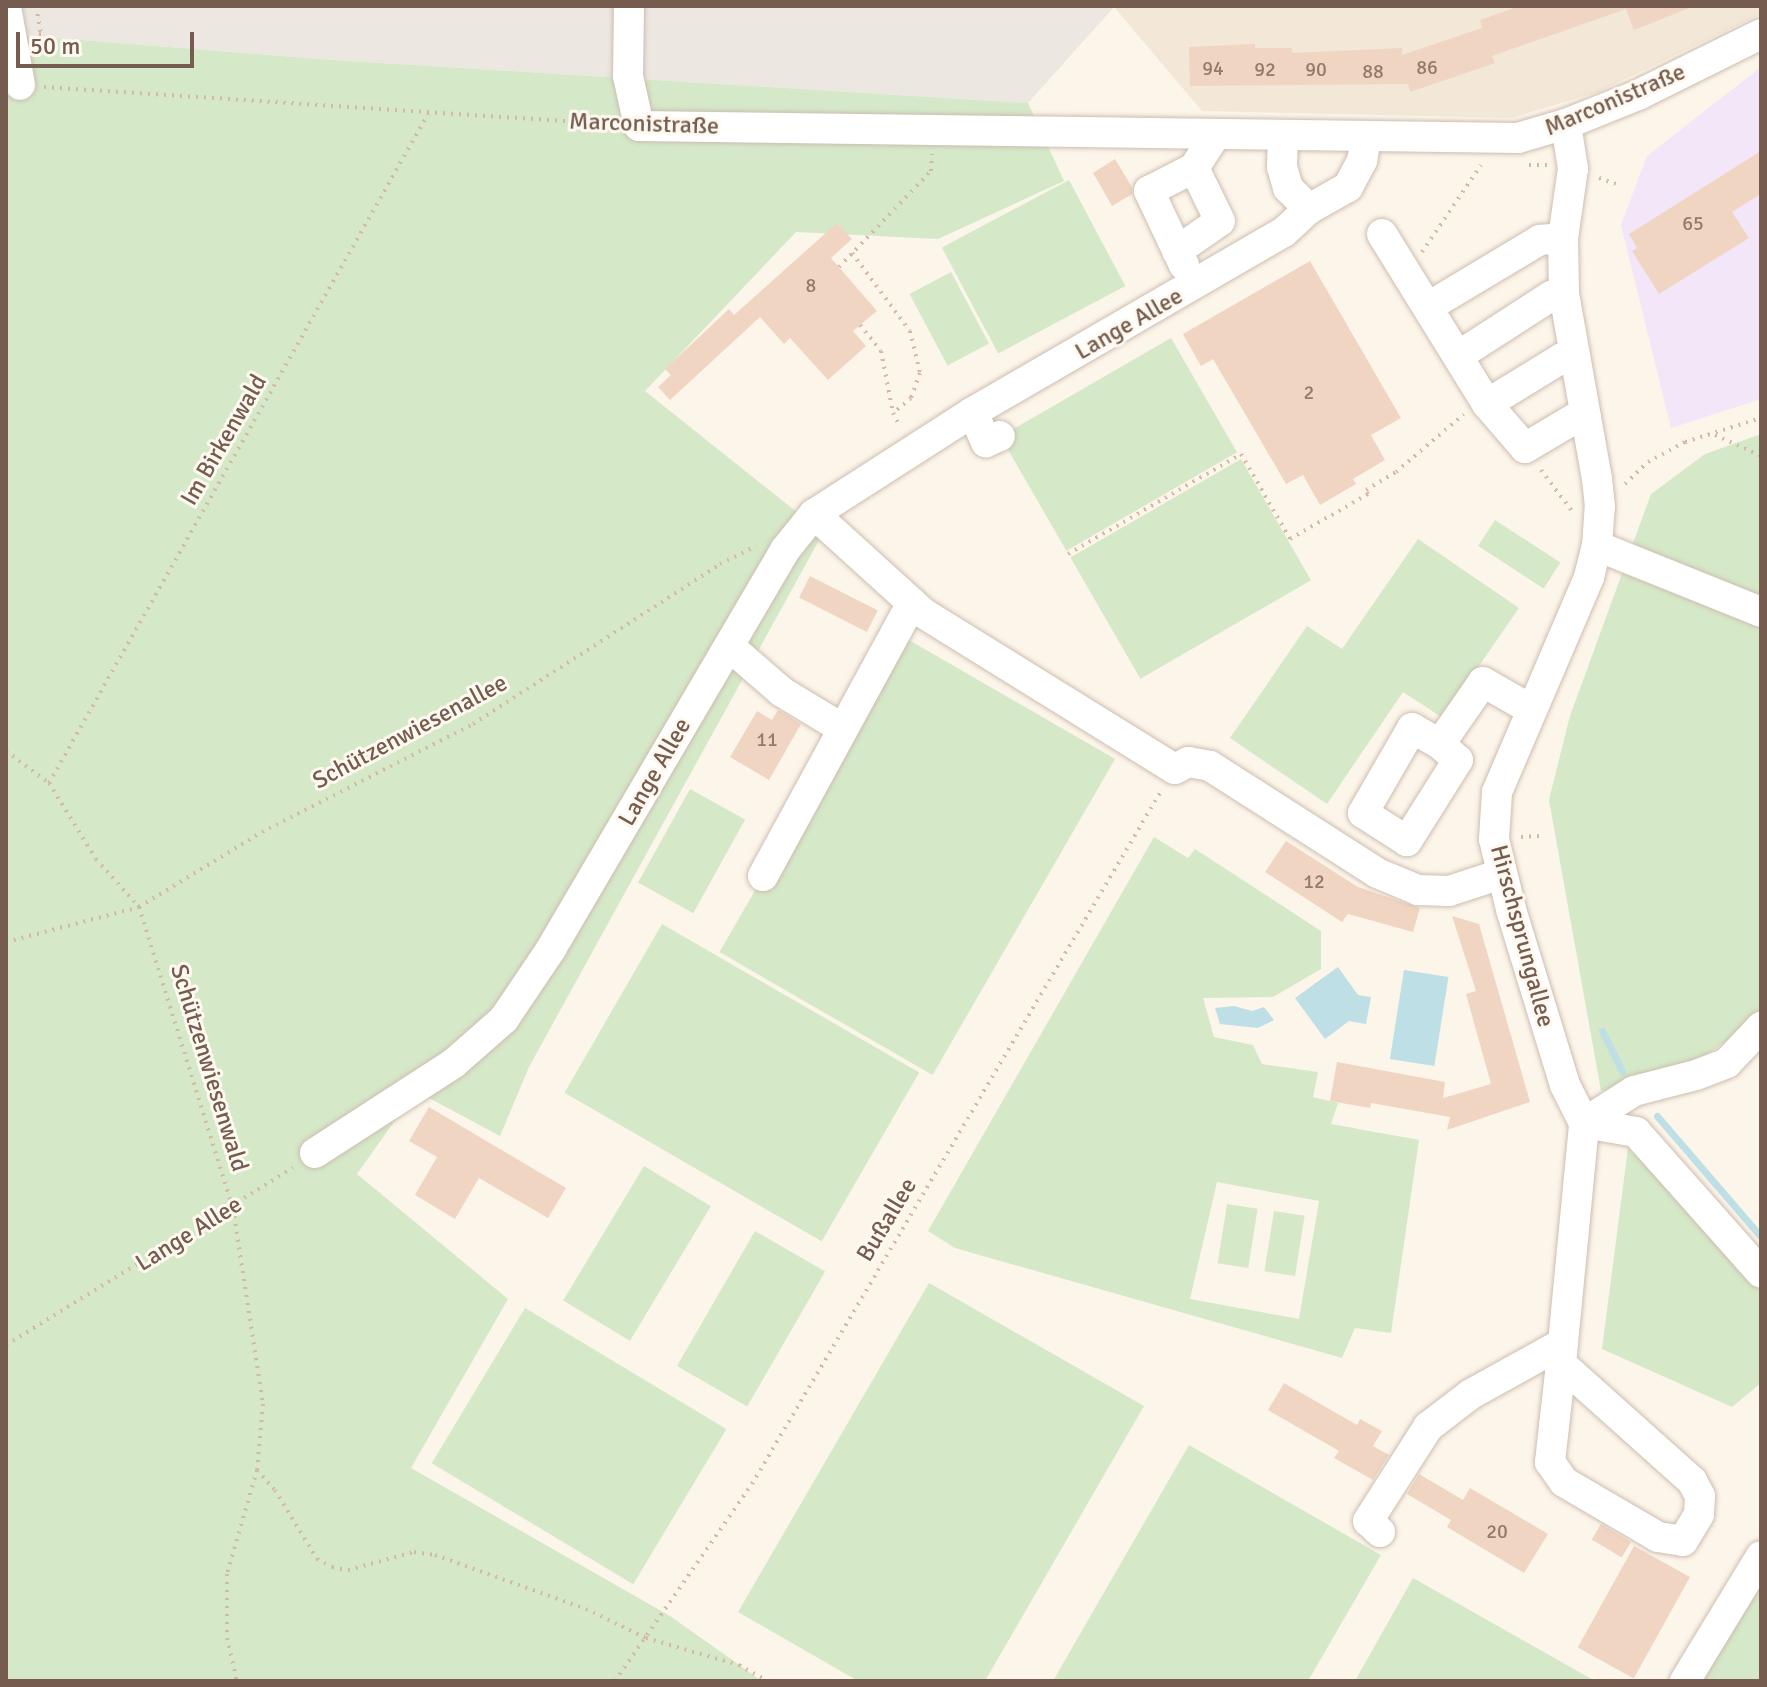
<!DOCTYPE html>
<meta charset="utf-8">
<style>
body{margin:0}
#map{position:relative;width:1767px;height:1687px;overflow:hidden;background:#fcf5e9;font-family:Signika,sans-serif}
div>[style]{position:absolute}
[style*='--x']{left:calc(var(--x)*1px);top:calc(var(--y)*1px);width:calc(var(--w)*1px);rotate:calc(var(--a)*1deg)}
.residential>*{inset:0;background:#f3e7d8}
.industrial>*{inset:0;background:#ede7e2}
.education>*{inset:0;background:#f2e6f8}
.green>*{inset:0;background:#d5e9c8;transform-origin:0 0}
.water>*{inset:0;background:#bedfe5;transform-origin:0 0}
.stream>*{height:7px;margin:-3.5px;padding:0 3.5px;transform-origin:3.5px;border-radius:3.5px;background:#bedfe5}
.building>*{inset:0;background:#f0d5c2;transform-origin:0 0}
.path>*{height:4px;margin-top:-2px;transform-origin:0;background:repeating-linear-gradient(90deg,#d5b8a5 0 2px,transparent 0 8px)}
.roads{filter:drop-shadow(0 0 2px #cdbdb0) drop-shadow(0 0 2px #cdbdb0)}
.minor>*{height:30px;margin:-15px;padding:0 15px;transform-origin:15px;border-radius:15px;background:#fff}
span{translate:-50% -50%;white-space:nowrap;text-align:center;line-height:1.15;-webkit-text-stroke:6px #fef9f0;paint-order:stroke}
.number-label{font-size:20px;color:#947a6b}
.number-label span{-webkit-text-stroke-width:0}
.street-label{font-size:24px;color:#755c4e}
.frame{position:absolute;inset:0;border:8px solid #755c4e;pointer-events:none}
.scale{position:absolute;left:16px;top:32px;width:178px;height:36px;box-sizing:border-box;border:4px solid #755c4e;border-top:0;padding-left:10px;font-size:24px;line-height:28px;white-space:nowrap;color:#755c4e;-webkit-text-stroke:6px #fef9f0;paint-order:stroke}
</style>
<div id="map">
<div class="residential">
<i style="clip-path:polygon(1761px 6px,1761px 14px,1598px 92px,1512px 118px,1202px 111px,1114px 7px)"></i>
</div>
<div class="industrial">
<i style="clip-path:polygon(6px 6px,1131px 6px,1114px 7px,1028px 103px,332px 60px,6px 34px)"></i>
</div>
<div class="education">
<i style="clip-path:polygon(1761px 67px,1761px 399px,1671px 428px,1621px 225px,1647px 156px)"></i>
</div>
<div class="green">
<i style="clip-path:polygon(6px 34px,332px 60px,1028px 103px,1064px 181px,938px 239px,796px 232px,645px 391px,823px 533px,529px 1067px,500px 1136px,416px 1091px,357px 1174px,508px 1299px,411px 1468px,670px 1616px,762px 1681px,6px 1681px)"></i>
<i style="left:1069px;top:180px;width:120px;height:144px;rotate:62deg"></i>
<i style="left:951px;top:272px;width:81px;height:47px;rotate:62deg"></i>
<i style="left:1171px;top:338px;width:132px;height:197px;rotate:60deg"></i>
<i style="clip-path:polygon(1761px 434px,1761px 1017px,1690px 1066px,1601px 1091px,1549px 800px,1570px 716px,1651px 494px,1705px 454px)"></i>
<i style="left:1241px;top:459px;width:140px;height:197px;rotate:60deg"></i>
<i style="left:1495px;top:520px;width:78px;height:31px;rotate:33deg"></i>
<i style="clip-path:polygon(1418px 539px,1519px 608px,1443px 718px,1403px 692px,1327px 804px,1230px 738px,1307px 626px,1342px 649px)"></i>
<i style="left:902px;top:636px;width:246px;height:365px;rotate:30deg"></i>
<i style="left:690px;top:789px;width:63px;height:107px;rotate:29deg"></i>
<i style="clip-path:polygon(evenodd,1154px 837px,1188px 858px,1195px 849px,1321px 931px,1321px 969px,1273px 997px,1203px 998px,1214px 1037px,1253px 1045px,1262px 1064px,1318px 1072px,1313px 1097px,1338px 1103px,1331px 1124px,1419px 1140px,1391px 1333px,1355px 1328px,1342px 1358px,955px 1248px,928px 1231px,1154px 837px,1217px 1182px,1319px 1201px,1299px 1319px,1190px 1299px,1217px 1182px)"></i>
<i style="left:662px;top:924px;width:297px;height:195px;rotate:30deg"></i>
<i style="clip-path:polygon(1628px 1148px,1761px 1286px,1761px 1383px,1732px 1407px,1602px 1349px)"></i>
<i style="left:644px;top:1166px;width:78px;height:157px;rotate:31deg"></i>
<i style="left:1227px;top:1204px;width:31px;height:60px;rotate:9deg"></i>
<i style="left:1274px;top:1211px;width:31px;height:61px;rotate:9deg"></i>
<i style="left:755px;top:1231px;width:81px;height:156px;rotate:30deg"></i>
<i style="clip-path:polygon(929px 1283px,1144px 1406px,985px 1681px,858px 1681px,738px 1612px)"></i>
<i style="left:525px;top:1308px;width:235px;height:181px;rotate:31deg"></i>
<i style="clip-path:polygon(1189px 1445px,1381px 1555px,1308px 1681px,1053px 1681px)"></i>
<i style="clip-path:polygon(1761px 1563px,1761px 1681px,1693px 1681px)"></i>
<i style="clip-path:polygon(1413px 1578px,1595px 1681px,1355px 1681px)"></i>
</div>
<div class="water">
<i style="clip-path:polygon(1338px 967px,1358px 995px,1371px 997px,1366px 1024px,1349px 1021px,1325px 1039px,1295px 998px)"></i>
<i style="left:1404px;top:970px;width:45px;height:90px;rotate:9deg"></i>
<i style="clip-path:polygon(1234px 1006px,1252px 1011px,1264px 1007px,1274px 1020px,1258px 1028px,1220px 1024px,1215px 1008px)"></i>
</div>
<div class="stream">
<i style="--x:1602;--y:1031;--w:45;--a:63.4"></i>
<i style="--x:1657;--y:1116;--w:160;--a:49.3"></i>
</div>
<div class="building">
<i style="clip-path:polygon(1520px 6px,1692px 7px,1634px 30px,1626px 9px,1492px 56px,1495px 63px,1410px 92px,1408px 84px,1190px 86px,1189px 47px,1255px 44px,1255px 48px,1292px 48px,1292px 53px,1402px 48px,1402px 55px,1482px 28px,1480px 20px)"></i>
<i style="clip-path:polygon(1761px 151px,1761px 194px,1732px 212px,1749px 238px,1659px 294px,1632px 251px,1637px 248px,1629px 234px)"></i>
<i style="clip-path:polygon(1115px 159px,1132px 187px,1132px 194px,1112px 206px,1093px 173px)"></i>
<i style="clip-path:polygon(837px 223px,852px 239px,831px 258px,877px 311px,853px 331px,866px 346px,828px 380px,790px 338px,784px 344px,760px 317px,670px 400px,658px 387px,671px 375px,665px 369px,729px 309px,734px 315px)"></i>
<i style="clip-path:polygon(1310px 261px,1401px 418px,1371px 435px,1385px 460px,1353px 479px,1356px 484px,1320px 505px,1303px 475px,1286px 484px,1213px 359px,1201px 366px,1183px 334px)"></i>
<i style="left:810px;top:576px;width:76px;height:24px;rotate:27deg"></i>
<i style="clip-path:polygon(778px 710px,801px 724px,769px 780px,730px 757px,757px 711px,772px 720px)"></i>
<i style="clip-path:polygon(1286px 841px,1358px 887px,1420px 908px,1413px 932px,1348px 914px,1342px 922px,1265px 872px)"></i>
<i style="clip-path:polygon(1452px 916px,1479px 924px,1530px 1102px,1447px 1130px,1450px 1117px,1371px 1103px,1370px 1108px,1330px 1101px,1337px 1062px,1445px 1082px,1443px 1098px,1491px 1084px,1466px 994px,1476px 991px)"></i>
<i style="clip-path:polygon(429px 1107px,566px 1188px,548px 1218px,479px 1178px,455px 1219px,415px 1195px,437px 1157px,409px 1141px)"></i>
<i style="clip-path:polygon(1284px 1383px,1357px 1425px,1360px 1419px,1382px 1431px,1373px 1446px,1389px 1455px,1373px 1480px,1334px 1458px,1339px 1451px,1268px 1410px)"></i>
<i style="clip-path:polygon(1419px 1474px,1463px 1500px,1470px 1488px,1548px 1534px,1524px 1573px,1447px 1527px,1451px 1520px,1407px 1494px)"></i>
<i style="left:1601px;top:1524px;width:35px;height:18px;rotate:31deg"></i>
<i style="left:1634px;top:1546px;width:64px;height:116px;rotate:29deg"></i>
</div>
<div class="path">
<i style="--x:36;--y:6;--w:28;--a:80"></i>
<i style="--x:41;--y:34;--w:5;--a:169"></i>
<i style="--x:44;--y:87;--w:567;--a:3.74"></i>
<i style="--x:1529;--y:165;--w:19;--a:0"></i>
<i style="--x:1599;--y:178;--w:18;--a:19"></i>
<i style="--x:1422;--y:252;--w:105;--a:-55.9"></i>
<i style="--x:852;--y:253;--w:97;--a:53.4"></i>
<i style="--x:910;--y:331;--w:43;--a:76.6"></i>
<i style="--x:920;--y:373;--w:27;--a:110"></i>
<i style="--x:911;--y:398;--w:23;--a:140"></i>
<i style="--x:893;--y:413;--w:16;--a:63"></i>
<i style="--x:839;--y:267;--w:133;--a:-46.2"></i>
<i style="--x:931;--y:171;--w:17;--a:-87"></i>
<i style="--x:860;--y:325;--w:33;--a:51"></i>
<i style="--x:881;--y:351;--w:63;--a:79"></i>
<i style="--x:1715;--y:435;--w:51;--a:24.5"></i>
<i style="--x:1541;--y:470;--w:51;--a:52.9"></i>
<i style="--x:1625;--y:484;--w:32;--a:-44"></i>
<i style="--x:1648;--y:462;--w:42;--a:-28.4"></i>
<i style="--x:1685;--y:442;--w:80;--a:-17.5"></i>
<i style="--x:1068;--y:554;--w:200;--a:-30"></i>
<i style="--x:1241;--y:454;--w:98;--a:60"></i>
<i style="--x:1290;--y:539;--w:90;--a:-30"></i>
<i style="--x:1368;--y:494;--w:4;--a:-117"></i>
<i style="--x:1366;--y:490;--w:35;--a:-31"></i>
<i style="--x:1396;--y:472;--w:89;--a:-40.5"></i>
<i style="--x:6;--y:751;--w:54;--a:36.7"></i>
<i style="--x:49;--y:783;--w:89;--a:58.3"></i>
<i style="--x:96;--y:859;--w:64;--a:48.1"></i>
<i style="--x:139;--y:907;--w:315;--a:72.7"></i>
<i style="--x:233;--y:1208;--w:198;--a:81.3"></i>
<i style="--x:263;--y:1404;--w:66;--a:95.2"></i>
<i style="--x:257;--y:1470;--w:108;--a:106.1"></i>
<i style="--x:227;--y:1574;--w:64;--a:90"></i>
<i style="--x:227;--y:1638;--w:44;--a:76.9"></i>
<i style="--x:49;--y:783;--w:769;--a:-60.47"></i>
<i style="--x:1521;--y:837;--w:21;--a:-3"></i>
<i style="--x:6;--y:942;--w:138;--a:-14.7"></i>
<i style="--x:139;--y:907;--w:144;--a:-31.4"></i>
<i style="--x:262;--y:832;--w:237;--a:-27.1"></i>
<i style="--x:473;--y:724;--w:294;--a:-32.9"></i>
<i style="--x:720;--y:564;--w:40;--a:-26.6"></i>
<i style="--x:6;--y:1345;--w:337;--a:-31.7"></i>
<i style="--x:257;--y:1470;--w:27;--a:48"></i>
<i style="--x:275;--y:1490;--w:81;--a:58.7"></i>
<i style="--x:317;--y:1559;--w:17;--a:28"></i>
<i style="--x:332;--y:1567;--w:16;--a:11"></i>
<i style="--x:348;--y:1570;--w:68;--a:-15.3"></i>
<i style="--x:414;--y:1552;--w:21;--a:8"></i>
<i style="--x:435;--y:1555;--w:160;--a:19.7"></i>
<i style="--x:586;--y:1609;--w:67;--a:25.8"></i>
<i style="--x:646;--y:1638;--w:97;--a:16.2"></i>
<i style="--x:739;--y:1665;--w:33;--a:29"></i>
<i style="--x:615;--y:1681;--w:240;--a:-55.2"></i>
<i style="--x:752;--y:1484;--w:805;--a:-59.45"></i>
</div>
<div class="roads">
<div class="minor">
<i style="--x:629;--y:6;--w:70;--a:90.8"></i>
<i style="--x:628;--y:76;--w:51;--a:77.6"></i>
<i style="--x:639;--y:126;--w:879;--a:0.78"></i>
<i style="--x:1518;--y:138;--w:50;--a:-16.3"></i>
<i style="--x:1566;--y:124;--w:78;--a:-21.9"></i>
<i style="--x:1638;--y:95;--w:137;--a:-26.4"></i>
<i style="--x:6;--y:7;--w:79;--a:79.8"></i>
<i style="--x:1283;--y:136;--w:31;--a:92"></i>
<i style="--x:1282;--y:167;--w:22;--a:74"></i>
<i style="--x:1288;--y:188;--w:30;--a:45"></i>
<i style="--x:1382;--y:234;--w:200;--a:58.3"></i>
<i style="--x:1487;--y:404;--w:58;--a:49.2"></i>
<i style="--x:1525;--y:448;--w:69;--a:-30.7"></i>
<i style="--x:1177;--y:251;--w:52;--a:-34.9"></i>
<i style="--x:1220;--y:221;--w:59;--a:-116.1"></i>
<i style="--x:1194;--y:168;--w:38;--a:-57"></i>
<i style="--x:1184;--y:265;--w:82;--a:-115.3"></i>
<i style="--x:1149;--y:191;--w:51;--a:-27.1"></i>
<i style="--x:1428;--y:307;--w:131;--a:-30.9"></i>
<i style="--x:1540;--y:240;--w:23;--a:-5"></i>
<i style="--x:1458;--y:356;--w:111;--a:-32.8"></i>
<i style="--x:1551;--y:296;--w:13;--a:-9"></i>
<i style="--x:1487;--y:404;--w:88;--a:-31.5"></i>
<i style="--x:1562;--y:358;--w:12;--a:-9"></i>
<i style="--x:973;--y:412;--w:33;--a:67"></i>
<i style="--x:986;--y:442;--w:15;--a:-23"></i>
<i style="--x:814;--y:514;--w:147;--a:42.2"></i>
<i style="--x:923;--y:613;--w:296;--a:31.8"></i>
<i style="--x:1175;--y:769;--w:15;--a:-28"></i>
<i style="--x:1188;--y:762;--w:22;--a:10"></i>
<i style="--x:1210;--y:766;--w:198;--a:32.6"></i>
<i style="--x:1377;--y:873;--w:44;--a:22.5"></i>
<i style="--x:1418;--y:890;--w:31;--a:2"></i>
<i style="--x:1449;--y:891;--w:55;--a:-18.1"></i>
<i style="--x:1597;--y:546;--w:177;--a:21.9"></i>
<i style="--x:729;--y:646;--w:70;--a:41"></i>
<i style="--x:782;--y:692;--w:71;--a:31.2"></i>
<i style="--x:1440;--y:744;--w:24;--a:42"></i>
<i style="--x:1458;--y:760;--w:96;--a:122.2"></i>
<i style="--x:1407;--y:841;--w:52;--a:-147.5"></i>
<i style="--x:1363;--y:813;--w:98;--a:-60"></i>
<i style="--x:1412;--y:728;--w:32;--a:30"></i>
<i style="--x:1440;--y:744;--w:75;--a:-55.3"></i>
<i style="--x:1483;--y:682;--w:56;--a:29.7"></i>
<i style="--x:763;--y:876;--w:311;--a:-61.4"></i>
<i style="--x:1584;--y:1123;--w:53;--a:9.8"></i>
<i style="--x:1636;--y:1132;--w:188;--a:48.4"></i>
<i style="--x:1584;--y:1123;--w:59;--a:-32.6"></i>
<i style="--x:1634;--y:1091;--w:64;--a:-14.5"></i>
<i style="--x:1696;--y:1075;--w:33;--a:-21"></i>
<i style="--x:1727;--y:1063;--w:50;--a:-46.6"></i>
<i style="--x:315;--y:1153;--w:166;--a:-32.9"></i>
<i style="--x:454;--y:1063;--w:67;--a:-41.3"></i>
<i style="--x:504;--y:1019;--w:84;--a:-56.1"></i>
<i style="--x:551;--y:949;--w:463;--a:-59.6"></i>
<i style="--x:785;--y:550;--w:46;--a:-51.1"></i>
<i style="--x:814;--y:514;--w:189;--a:-32.7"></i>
<i style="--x:973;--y:412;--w:359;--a:-30.1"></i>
<i style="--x:1284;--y:232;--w:34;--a:-43"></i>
<i style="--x:1309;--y:209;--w:45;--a:-29.4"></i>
<i style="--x:1348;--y:187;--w:30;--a:-62"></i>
<i style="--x:1362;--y:161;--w:23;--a:-80"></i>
<i style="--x:1561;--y:1364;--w:99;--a:96.4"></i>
<i style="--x:1550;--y:1462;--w:24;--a:55"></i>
<i style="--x:1564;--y:1482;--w:109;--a:30.3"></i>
<i style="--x:1658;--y:1537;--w:25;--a:9"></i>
<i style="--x:1683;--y:1541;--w:31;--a:-59"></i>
<i style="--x:1699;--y:1514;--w:18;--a:-87"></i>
<i style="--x:1700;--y:1496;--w:17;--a:-118"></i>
<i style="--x:1692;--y:1481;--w:176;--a:-138.2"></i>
<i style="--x:1561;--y:1364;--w:242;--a:-84.5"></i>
<i style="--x:1584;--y:1123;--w:42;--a:-116.6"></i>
<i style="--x:1565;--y:1085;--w:184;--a:-107.1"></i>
<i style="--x:1511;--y:909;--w:72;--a:-103.7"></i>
<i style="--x:1494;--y:839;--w:47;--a:-86.3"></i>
<i style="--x:1497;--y:792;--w:234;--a:-66.8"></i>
<i style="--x:1589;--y:577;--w:32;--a:-76"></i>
<i style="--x:1597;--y:546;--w:39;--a:-86"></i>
<i style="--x:1600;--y:507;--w:28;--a:-96"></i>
<i style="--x:1597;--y:479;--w:188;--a:-100.1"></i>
<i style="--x:1564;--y:294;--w:56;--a:-91"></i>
<i style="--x:1563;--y:238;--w:70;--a:-81.8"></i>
<i style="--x:1573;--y:169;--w:46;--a:-98.8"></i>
<i style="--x:1380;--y:1532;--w:16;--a:-137"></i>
<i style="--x:1368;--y:1521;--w:112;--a:-57.4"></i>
<i style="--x:1428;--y:1427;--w:54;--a:-37.5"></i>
<i style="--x:1471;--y:1394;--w:105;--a:-29"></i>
<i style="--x:1685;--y:1681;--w:146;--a:-58.7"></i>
</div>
</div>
<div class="number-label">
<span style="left:1427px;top:67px">86</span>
<span style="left:1213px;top:68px">94</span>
<span style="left:1265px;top:69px">92</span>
<span style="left:1316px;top:69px">90</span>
<span style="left:1373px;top:71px">88</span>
<span style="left:1693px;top:223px">65</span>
<span style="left:811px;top:285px">8</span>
<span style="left:1309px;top:392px">2</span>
<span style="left:767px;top:739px">11</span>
<span style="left:1314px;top:881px">12</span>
<span style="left:1497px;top:1531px">20</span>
</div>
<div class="street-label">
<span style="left:1615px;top:100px;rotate:-23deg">Marconistraße</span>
<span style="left:644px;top:124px;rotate:2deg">Marconistraße</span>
<span style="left:1129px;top:324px;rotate:-30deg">Lange Allee</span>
<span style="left:224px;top:440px;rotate:-60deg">Im Birkenwald</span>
<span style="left:410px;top:732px;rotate:-28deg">Schützenwiesenallee</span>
<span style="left:655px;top:772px;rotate:-60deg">Lange Allee</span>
<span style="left:1522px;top:936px;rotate:75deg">Hirschsprungallee</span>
<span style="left:209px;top:1068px;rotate:73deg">Schützenwiesenwald</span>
<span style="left:887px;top:1220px;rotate:-59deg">Bußallee</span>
<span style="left:189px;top:1234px;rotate:-32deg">Lange Allee</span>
</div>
<div class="frame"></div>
<div class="scale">50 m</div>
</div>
